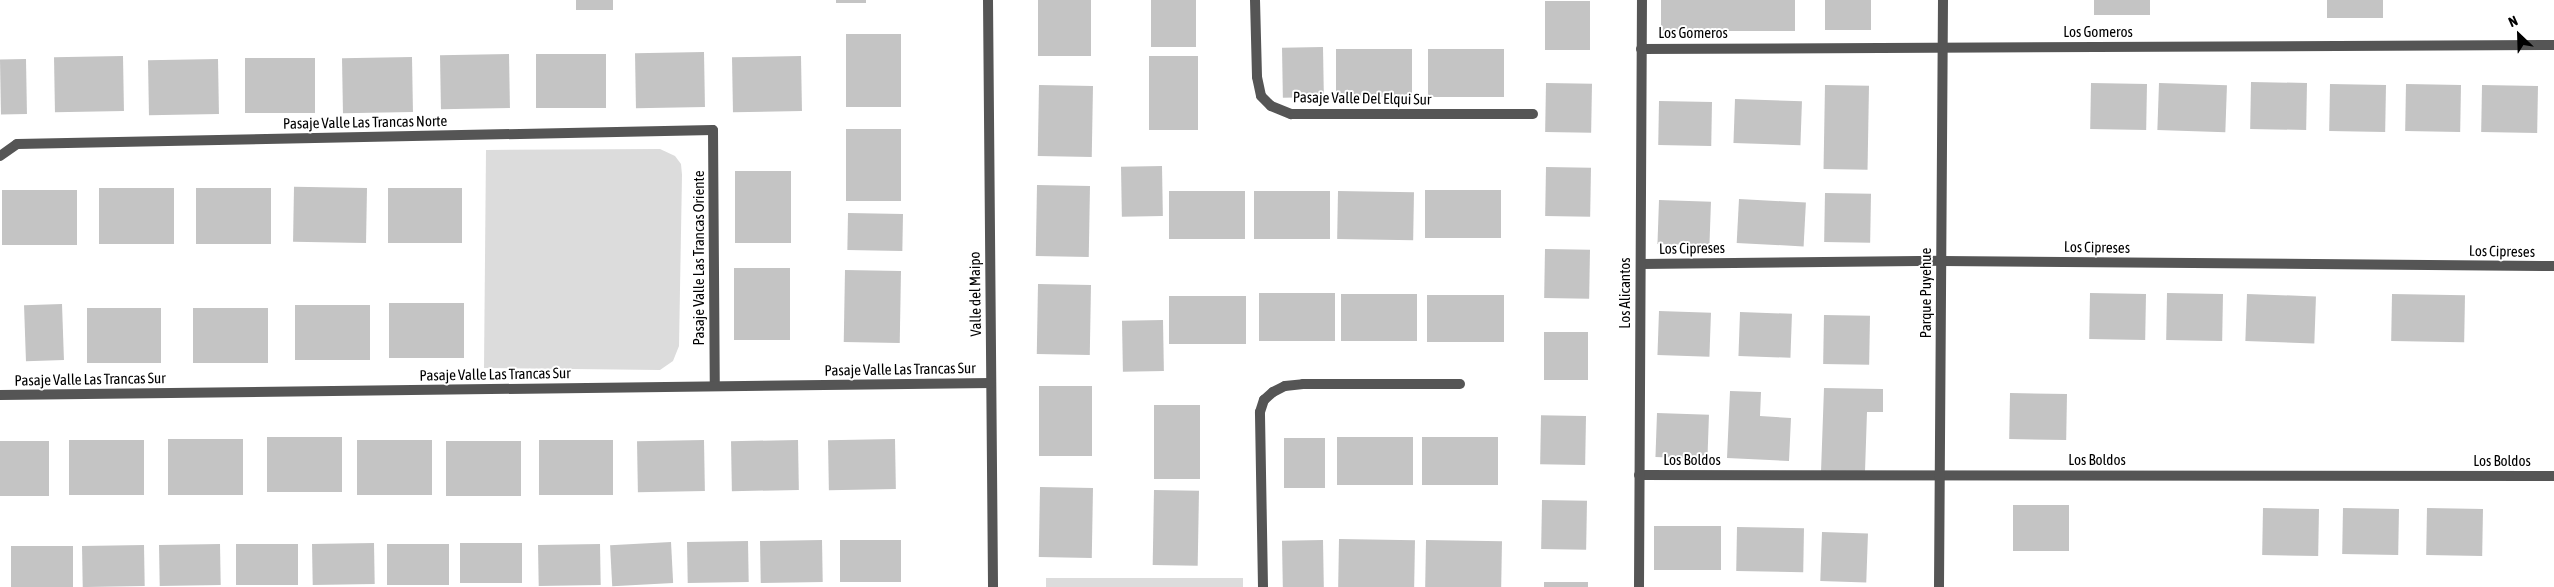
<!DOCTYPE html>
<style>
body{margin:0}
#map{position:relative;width:2554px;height:587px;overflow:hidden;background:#fff;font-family:"Asap Condensed",sans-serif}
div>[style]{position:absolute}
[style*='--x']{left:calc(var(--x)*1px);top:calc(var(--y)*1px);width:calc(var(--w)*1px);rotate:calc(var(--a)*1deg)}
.green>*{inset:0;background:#dcdcdc;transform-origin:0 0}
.building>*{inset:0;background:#c4c4c4;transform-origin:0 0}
.street>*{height:10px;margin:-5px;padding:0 5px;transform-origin:5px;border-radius:5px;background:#555}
span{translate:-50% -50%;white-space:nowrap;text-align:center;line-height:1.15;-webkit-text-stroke:4px #fff;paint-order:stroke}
.street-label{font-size:15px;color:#000}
.north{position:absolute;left:2494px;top:10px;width:50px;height:50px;-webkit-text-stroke:4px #fff;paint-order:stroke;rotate:336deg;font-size:14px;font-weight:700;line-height:20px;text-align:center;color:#000}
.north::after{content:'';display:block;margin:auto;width:18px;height:22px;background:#000;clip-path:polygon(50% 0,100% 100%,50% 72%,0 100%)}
</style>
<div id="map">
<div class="green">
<i style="clip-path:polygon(660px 149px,675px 156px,681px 164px,682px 175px,679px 346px,673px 361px,660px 370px,484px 368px,486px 150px)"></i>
<i style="left:1046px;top:578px;width:197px;height:9px"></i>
</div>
<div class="building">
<i style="left:576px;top:0;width:37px;height:10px"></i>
<i style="left:836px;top:0;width:30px;height:3px"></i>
<i style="left:1038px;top:0;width:53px;height:56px"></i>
<i style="left:1151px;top:0;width:45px;height:47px"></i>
<i style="left:1661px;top:0;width:134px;height:31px"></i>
<i style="left:1825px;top:0;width:46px;height:30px"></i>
<i style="left:2094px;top:0;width:56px;height:15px"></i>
<i style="left:2327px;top:0;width:56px;height:18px"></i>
<i style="left:1545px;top:1px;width:45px;height:49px"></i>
<i style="left:901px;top:34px;width:73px;height:55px;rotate:90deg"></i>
<i style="left:1323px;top:47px;width:50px;height:41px;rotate:89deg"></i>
<i style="left:1336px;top:49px;width:76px;height:48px"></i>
<i style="left:1428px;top:49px;width:76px;height:48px"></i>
<i style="left:704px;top:52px;width:55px;height:69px;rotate:89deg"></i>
<i style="left:509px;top:54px;width:54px;height:69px;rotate:89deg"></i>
<i style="left:606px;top:54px;width:54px;height:70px;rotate:90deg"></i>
<i style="left:123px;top:56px;width:55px;height:69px;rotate:89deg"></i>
<i style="left:801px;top:56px;width:55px;height:69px;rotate:89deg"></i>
<i style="left:1149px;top:56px;width:49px;height:74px"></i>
<i style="left:412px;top:57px;width:55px;height:70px;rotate:89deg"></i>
<i style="left:315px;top:58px;width:55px;height:70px;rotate:90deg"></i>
<i style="left:26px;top:59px;width:55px;height:26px;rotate:89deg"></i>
<i style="left:218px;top:59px;width:55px;height:70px;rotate:89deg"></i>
<i style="left:2251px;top:82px;width:56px;height:47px;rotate:1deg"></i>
<i style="left:1546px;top:83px;width:46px;height:49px;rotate:1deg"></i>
<i style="left:2091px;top:83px;width:56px;height:46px;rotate:1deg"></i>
<i style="left:2159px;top:83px;width:68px;height:47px;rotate:2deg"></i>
<i style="left:2330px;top:84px;width:56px;height:47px;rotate:1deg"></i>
<i style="left:2406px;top:84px;width:55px;height:47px;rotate:1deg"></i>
<i style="left:1039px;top:85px;width:54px;height:71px;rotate:1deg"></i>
<i style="left:1825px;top:85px;width:44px;height:84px;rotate:1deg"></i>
<i style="left:2482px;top:85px;width:56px;height:47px;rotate:1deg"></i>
<i style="left:1735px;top:99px;width:67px;height:44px;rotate:2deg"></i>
<i style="left:1659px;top:101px;width:53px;height:44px;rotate:1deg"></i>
<i style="left:846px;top:129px;width:55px;height:72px"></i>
<i style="left:1162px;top:166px;width:50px;height:41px;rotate:89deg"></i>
<i style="left:1546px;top:167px;width:45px;height:49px;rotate:1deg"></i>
<i style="left:735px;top:171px;width:56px;height:72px"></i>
<i style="left:1037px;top:185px;width:53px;height:71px;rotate:1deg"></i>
<i style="left:99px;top:188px;width:75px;height:56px"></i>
<i style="left:196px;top:188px;width:75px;height:56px"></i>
<i style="left:367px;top:188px;width:55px;height:73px;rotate:91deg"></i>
<i style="left:388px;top:188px;width:74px;height:55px"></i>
<i style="left:77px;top:190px;width:55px;height:75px;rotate:90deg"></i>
<i style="left:1425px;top:190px;width:76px;height:48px"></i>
<i style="left:1169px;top:191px;width:76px;height:48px"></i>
<i style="left:1254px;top:191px;width:76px;height:48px"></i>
<i style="left:1338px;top:191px;width:76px;height:48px;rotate:1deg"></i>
<i style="left:1825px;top:193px;width:46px;height:49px;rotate:1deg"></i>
<i style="left:1739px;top:199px;width:67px;height:44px;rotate:3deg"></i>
<i style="left:1659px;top:200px;width:52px;height:44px;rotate:2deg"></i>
<i style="left:848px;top:213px;width:55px;height:37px;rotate:1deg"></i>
<i style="left:1545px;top:249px;width:45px;height:49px;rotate:1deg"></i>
<i style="left:734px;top:268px;width:56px;height:72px"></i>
<i style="left:845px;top:270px;width:56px;height:72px;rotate:1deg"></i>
<i style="left:1038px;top:284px;width:53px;height:70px;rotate:1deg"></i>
<i style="left:1259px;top:293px;width:76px;height:48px"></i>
<i style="left:2090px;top:293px;width:56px;height:46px;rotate:1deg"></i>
<i style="left:2167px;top:293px;width:56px;height:47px;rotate:1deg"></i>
<i style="left:1341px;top:294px;width:76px;height:47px"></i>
<i style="left:2247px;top:294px;width:69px;height:47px;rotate:2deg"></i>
<i style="left:2392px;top:294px;width:73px;height:47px;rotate:1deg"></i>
<i style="left:1427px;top:295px;width:77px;height:47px"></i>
<i style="left:1169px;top:296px;width:77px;height:48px"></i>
<i style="left:389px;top:303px;width:75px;height:55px"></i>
<i style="left:62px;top:304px;width:56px;height:38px;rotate:88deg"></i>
<i style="left:295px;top:305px;width:75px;height:55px"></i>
<i style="left:87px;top:308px;width:74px;height:55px"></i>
<i style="left:193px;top:308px;width:75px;height:55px"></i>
<i style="left:1659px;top:311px;width:52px;height:44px;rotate:2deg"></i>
<i style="left:1740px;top:312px;width:52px;height:44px;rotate:2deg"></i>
<i style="left:1824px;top:315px;width:46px;height:49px;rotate:1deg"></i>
<i style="left:1163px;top:320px;width:51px;height:41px;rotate:89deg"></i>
<i style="left:1544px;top:332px;width:44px;height:48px"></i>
<i style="left:1039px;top:386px;width:53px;height:70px"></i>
<i style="clip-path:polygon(1824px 388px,1883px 389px,1883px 412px,1867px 412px,1865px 472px,1821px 472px)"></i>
<i style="clip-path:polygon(1730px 391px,1761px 392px,1760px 416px,1791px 418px,1789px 461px,1727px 458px)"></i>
<i style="left:2010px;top:393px;width:57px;height:46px;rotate:1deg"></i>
<i style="left:1154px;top:405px;width:46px;height:74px"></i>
<i style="left:1657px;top:413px;width:52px;height:44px;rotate:2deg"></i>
<i style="left:1586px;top:416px;width:49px;height:45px;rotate:91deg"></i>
<i style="left:267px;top:437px;width:75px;height:55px"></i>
<i style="left:1337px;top:437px;width:76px;height:48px"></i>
<i style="left:1422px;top:437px;width:76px;height:48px"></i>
<i style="left:1284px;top:438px;width:41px;height:50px"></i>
<i style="left:243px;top:439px;width:56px;height:75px;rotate:90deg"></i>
<i style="left:895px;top:439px;width:50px;height:67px;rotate:89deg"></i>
<i style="left:69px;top:440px;width:75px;height:55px"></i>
<i style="left:357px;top:440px;width:75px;height:55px"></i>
<i style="left:539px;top:440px;width:74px;height:55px"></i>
<i style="left:704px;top:440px;width:51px;height:67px;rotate:89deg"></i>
<i style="left:798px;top:440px;width:50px;height:67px;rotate:89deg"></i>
<i style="left:0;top:441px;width:49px;height:55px"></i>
<i style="left:446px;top:441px;width:75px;height:55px"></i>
<i style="left:1040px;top:487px;width:53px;height:70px;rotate:1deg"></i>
<i style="left:1154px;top:490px;width:45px;height:75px;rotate:1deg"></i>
<i style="left:1542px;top:500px;width:45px;height:49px;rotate:1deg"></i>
<i style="left:2013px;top:505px;width:56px;height:46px"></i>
<i style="left:2263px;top:508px;width:56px;height:47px;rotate:1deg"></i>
<i style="left:2343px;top:508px;width:56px;height:46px;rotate:1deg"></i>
<i style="left:2427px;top:508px;width:56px;height:47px;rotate:1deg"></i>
<i style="left:1654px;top:526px;width:67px;height:44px"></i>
<i style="left:1737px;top:527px;width:67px;height:44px;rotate:1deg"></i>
<i style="left:1822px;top:532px;width:46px;height:49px;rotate:2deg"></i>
<i style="left:1339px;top:539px;width:76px;height:48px;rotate:1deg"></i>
<i style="left:822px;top:540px;width:42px;height:62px;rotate:89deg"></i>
<i style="left:840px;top:540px;width:61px;height:42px"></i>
<i style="left:1323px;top:540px;width:47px;height:41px;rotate:89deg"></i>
<i style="left:1426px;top:540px;width:76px;height:47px;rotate:1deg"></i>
<i style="left:748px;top:541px;width:41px;height:61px;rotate:89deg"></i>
<i style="left:671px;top:542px;width:41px;height:61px;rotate:87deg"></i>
<i style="left:374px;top:543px;width:41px;height:62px;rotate:89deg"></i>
<i style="left:522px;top:543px;width:40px;height:62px;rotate:90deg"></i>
<i style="left:220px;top:544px;width:41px;height:61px;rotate:89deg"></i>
<i style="left:298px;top:544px;width:41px;height:62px;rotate:90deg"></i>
<i style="left:449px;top:544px;width:41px;height:62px;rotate:90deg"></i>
<i style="left:600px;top:544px;width:41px;height:62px;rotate:89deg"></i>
<i style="left:144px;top:545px;width:41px;height:62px;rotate:89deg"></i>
<i style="left:73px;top:546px;width:41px;height:62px;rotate:90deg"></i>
<i style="left:1544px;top:582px;width:44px;height:5px"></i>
</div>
<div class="street">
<i style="--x:988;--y:0;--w:587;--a:89.51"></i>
<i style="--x:1255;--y:0;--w:77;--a:88.5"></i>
<i style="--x:1257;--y:77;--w:19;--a:78"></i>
<i style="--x:1261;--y:96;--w:14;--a:45"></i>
<i style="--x:1271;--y:106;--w:22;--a:22"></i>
<i style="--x:1291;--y:114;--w:242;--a:0"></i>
<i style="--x:1641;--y:49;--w:913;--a:-0.25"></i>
<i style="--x:0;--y:156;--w:21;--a:-35"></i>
<i style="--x:17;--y:144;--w:696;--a:-1.15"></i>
<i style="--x:713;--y:130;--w:256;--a:89.6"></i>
<i style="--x:1641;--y:264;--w:301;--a:-0.6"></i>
<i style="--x:1942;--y:261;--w:612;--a:0.47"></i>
<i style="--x:0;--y:395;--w:991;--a:-0.69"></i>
<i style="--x:1639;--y:475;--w:915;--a:0.06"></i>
<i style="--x:1263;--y:587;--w:175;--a:-91"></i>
<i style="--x:1260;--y:412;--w:13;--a:-72"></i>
<i style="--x:1264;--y:400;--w:12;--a:-42"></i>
<i style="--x:1273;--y:392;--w:13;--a:-27"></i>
<i style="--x:1285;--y:386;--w:18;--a:-6"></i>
<i style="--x:1303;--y:384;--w:157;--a:0"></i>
<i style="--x:1639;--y:587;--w:587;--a:-89.71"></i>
<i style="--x:1939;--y:587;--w:587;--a:-89.61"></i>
</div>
<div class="street-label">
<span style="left:2098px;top:32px">Los Gomeros</span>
<span style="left:1693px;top:33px">Los Gomeros</span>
<span style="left:1362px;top:98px;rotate:1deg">Pasaje Valle Del Elqui Sur</span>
<span style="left:365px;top:122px;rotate:-1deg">Pasaje Valle Las Trancas Norte</span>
<span style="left:2097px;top:247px;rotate:1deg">Los Cipreses</span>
<span style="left:1692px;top:248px;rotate:-1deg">Los Cipreses</span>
<span style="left:2502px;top:251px;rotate:1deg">Los Cipreses</span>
<span style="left:699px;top:258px;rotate:-90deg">Pasaje Valle Las Trancas Oriente</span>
<span style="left:1625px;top:293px;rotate:-90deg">Los Alicantos</span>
<span style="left:1926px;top:293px;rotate:-90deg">Parque Puyehue</span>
<span style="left:975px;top:294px;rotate:-91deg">Valle del Maipo</span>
<span style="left:900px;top:369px;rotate:-1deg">Pasaje Valle Las Trancas Sur</span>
<span style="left:495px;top:374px;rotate:-1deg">Pasaje Valle Las Trancas Sur</span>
<span style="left:90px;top:379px;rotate:-1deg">Pasaje Valle Las Trancas Sur</span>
<span style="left:1692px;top:460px">Los Boldos</span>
<span style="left:2097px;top:460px">Los Boldos</span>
<span style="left:2502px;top:461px">Los Boldos</span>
</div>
<div class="north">N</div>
</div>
